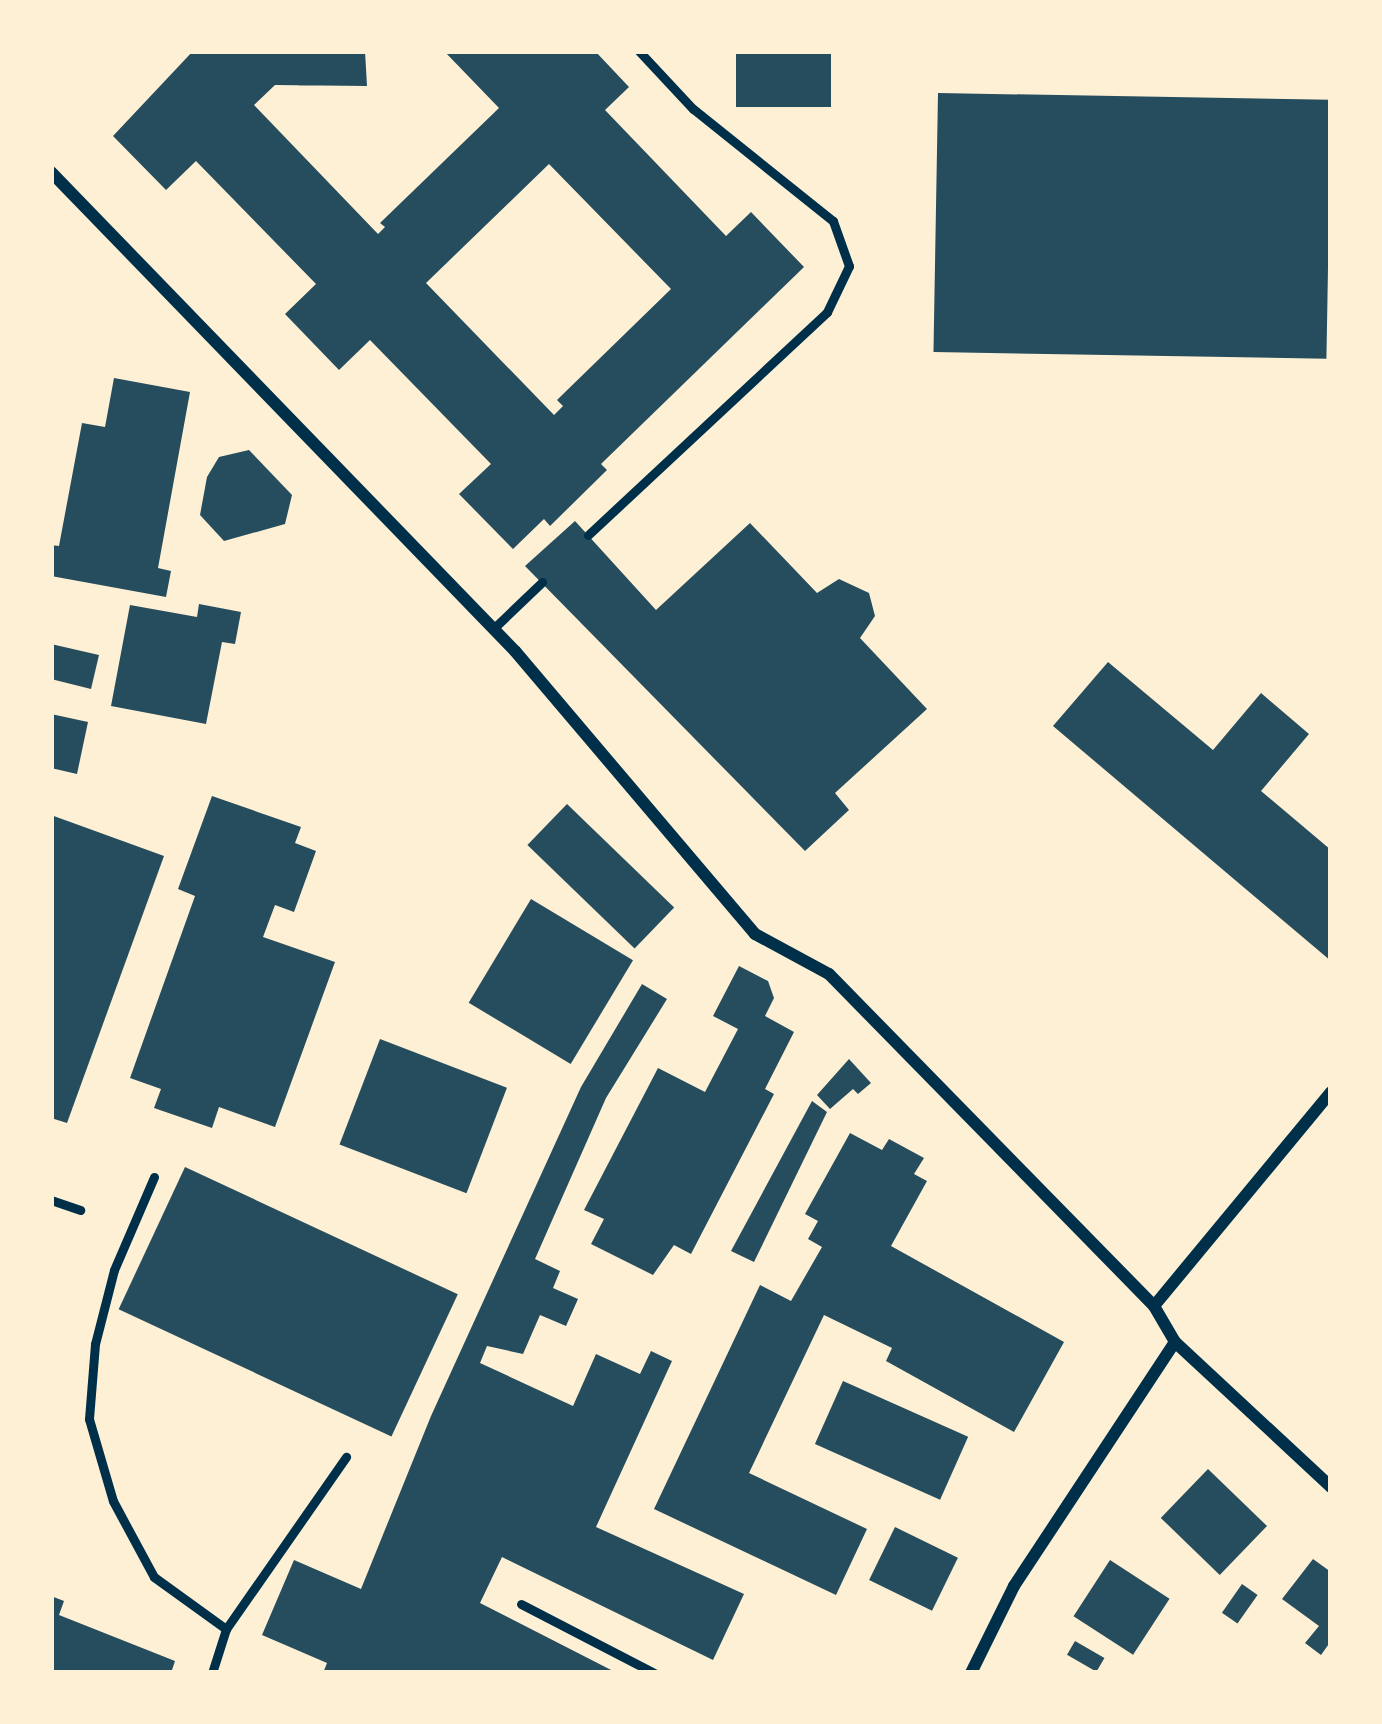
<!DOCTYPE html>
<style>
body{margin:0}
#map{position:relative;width:1382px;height:1724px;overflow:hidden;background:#fdf0d5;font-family:"PT Sans",sans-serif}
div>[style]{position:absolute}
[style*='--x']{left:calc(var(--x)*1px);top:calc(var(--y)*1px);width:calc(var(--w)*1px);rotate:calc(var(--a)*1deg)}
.building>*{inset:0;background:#264d5e;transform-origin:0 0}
.service>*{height:9px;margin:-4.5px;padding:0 4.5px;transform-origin:4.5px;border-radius:4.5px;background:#003049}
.minor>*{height:12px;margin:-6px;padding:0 6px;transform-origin:6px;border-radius:6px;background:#003049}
span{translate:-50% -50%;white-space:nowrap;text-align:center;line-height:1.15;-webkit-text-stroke:9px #fdf0d5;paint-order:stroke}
.frame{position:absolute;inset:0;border:54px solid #fdf0d5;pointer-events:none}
</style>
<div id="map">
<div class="building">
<i style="clip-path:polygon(evenodd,193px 51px,365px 51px,367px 86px,275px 85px,254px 105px,378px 234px,385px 227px,380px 223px,499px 108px,444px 51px,595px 51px,629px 87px,605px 110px,726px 236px,751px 212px,804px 267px,601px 464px,607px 470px,550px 526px,544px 519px,513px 549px,459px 494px,491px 464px,370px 340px,339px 370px,285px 314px,316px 284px,196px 161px,166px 190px,113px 136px,193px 51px,549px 164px,671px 289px,557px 400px,563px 406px,554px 415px,426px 283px,549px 164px)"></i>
<i style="left:736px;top:51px;width:95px;height:56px"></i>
<i style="left:938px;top:93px;width:393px;height:259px;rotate:1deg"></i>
<i style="clip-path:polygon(114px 378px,190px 392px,158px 568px,171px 571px,166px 597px,51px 576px,51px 545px,59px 546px,82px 423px,105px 427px)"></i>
<i style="clip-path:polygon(249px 450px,292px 495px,285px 524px,224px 541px,200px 515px,207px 477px,219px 457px)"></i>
<i style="clip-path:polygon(575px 521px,656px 610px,750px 523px,817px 593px,839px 579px,869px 593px,875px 616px,860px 638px,927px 709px,835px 793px,849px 810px,805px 851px,525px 566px)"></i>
<i style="clip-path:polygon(199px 604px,241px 612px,235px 644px,222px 642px,206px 724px,111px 706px,130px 605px,197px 617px)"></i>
<i style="clip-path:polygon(51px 644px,99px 655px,91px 689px,51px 679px)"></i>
<i style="clip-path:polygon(1108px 662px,1213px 750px,1261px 693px,1309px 734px,1261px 791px,1331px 850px,1331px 961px,1053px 726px)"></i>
<i style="clip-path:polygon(51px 714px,88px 722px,77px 774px,51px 768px)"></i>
<i style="clip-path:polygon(212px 796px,301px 827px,295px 843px,316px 851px,294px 912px,275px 905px,263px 937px,335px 962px,275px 1127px,219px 1107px,212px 1128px,154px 1108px,161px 1089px,130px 1078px,195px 896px,178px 889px)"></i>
<i style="left:567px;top:804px;width:149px;height:57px;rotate:44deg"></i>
<i style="clip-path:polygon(51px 815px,164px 856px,67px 1123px,51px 1118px)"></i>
<i style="left:531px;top:899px;width:119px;height:121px;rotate:31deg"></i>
<i style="clip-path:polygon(739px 966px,768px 981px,774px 998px,765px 1016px,794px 1032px,765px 1089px,774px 1094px,691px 1254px,674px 1245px,653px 1275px,591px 1244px,604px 1219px,584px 1210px,658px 1068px,705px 1092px,738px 1029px,713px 1016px)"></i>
<i style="clip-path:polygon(642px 984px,667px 999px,606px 1098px,535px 1259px,560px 1271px,553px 1288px,578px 1299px,566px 1326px,540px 1315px,523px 1354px,487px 1346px,480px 1363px,573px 1406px,596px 1354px,640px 1374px,651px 1351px,672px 1361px,596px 1527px,744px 1594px,713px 1660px,502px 1557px,480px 1603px,617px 1673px,323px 1673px,327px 1663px,262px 1635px,294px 1560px,361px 1589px,431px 1416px,581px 1087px)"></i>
<i style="left:380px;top:1039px;width:136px;height:113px;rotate:21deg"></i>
<i style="clip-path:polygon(849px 1059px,871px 1083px,858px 1094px,853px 1089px,830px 1109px,817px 1095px)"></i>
<i style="clip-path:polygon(812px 1101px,827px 1112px,754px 1262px,731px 1251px)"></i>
<i style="clip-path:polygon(850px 1133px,882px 1150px,889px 1139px,924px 1158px,914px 1174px,927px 1181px,891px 1246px,1064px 1342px,1014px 1432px,886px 1361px,892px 1348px,824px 1315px,749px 1473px,867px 1529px,836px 1595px,654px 1509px,760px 1285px,791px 1301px,822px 1247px,808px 1239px,818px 1221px,805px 1214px)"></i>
<i style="left:185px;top:1167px;width:301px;height:157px;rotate:25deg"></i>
<i style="left:843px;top:1381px;width:137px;height:69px;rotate:24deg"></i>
<i style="left:1208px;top:1469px;width:82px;height:68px;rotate:44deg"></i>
<i style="left:895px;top:1527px;width:70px;height:59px;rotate:26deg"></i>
<i style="clip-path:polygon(1313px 1559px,1331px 1572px,1331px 1641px,1321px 1655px,1305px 1643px,1319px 1626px,1282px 1599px)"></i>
<i style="left:1110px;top:1560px;width:71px;height:67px;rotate:33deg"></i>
<i style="left:1242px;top:1584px;width:19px;height:35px;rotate:35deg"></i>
<i style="clip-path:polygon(51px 1596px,64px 1601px,59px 1615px,175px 1661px,171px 1673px,51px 1673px)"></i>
<i style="left:1075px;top:1641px;width:34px;height:16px;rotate:30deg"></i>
</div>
<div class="service">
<i style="--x:588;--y:535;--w:327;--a:-43"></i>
<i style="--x:827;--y:312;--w:51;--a:-64.4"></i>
<i style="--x:849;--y:266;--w:48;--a:-109.6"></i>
<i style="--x:833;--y:221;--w:179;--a:-141.3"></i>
<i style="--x:693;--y:109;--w:79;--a:-133"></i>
<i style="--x:493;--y:629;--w:68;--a:-43.8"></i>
<i style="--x:154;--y:1177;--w:101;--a:113.3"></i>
<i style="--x:114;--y:1270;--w:76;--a:104.4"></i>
<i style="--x:95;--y:1344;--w:75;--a:94.6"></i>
<i style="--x:89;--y:1419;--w:85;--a:73.7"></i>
<i style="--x:113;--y:1501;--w:86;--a:61.7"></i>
<i style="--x:154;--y:1577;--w:89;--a:35.8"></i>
<i style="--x:226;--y:1629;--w:46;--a:107.7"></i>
<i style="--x:51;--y:1200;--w:31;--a:19"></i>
<i style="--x:521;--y:1604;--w:150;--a:27.4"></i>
<i style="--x:226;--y:1629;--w:210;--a:-55.1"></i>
</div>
<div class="minor">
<i style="--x:51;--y:172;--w:667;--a:45.91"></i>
<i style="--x:515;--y:651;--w:371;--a:49.7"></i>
<i style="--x:755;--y:934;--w:84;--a:28.4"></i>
<i style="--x:829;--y:974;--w:465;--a:45.6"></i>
<i style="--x:1154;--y:1306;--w:42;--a:59.7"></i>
<i style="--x:1175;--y:1342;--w:213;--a:42.9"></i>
<i style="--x:1154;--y:1306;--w:278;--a:-50.4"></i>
<i style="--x:971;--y:1673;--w:97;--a:-63.7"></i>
<i style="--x:1014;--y:1586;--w:292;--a:-56.6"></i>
</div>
<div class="frame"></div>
</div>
